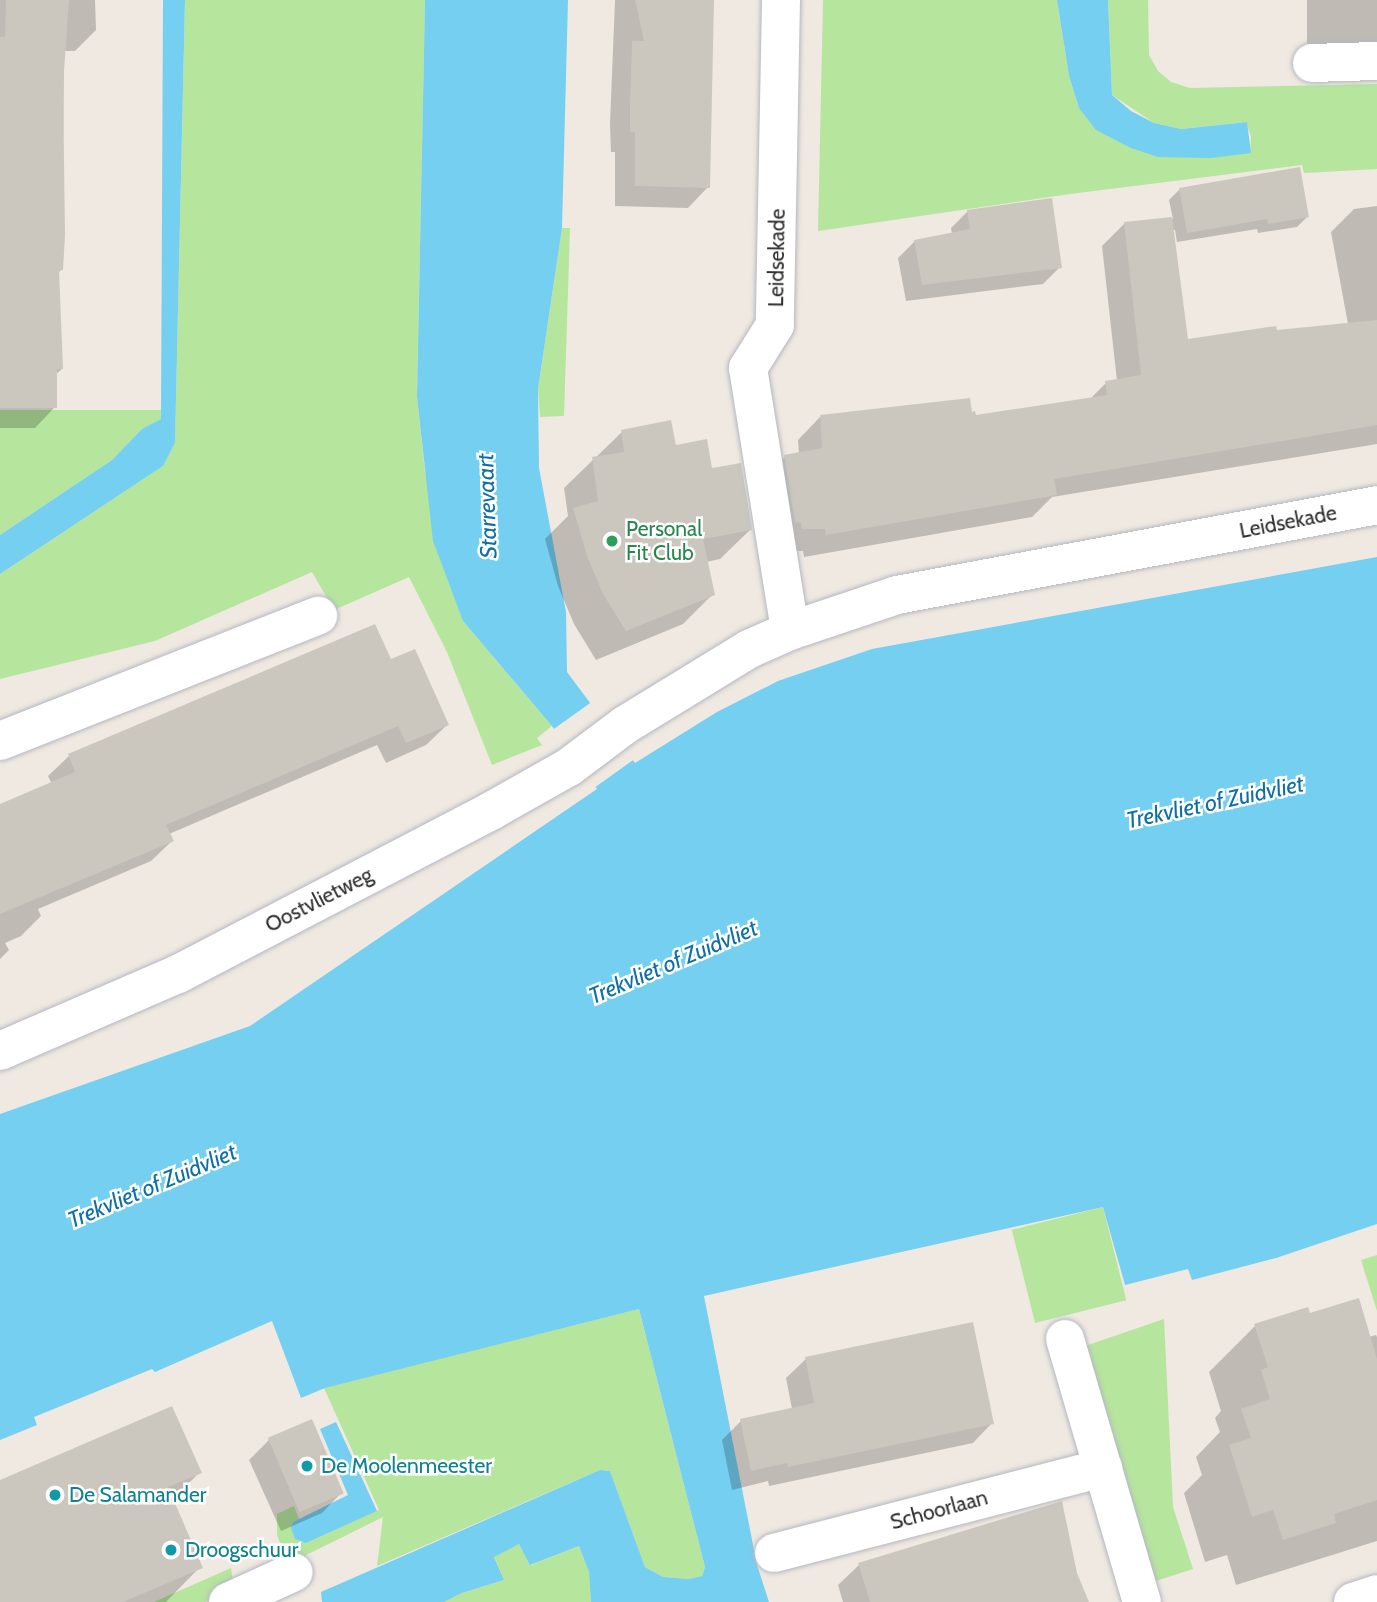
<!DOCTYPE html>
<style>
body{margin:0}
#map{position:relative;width:1377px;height:1602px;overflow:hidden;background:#efe9e1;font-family:Cabin,sans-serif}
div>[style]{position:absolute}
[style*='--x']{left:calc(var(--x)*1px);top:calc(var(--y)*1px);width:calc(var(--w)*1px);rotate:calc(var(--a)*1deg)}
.green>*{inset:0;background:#b6e59e;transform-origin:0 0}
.water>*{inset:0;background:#75cff0}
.pier>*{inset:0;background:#efe9e1}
.shadow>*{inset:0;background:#0003;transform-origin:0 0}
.building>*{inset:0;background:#cbc7bf;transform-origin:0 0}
.roads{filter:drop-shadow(0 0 2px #b4b7c1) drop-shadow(0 0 2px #b4b7c1)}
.minor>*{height:38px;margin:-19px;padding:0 19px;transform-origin:19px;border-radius:19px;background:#fff}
.dots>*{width:19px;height:19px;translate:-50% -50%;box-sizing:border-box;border:4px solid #fff;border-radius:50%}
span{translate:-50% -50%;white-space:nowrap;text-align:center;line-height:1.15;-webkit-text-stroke:5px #fff;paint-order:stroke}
.street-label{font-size:21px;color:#2e2e2e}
.leisure-label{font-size:21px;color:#27864d}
.left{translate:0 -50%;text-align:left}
.culture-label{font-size:21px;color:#0d838f}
.water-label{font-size:23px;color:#0d6fa3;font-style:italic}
</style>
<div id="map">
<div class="green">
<i style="clip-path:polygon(185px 0,425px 0,417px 397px,425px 472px,463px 621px,552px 726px,537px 738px,542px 745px,492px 765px,447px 652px,409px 577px,334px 610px,312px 572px,155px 641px,0 679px,0 574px,163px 466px,175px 443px)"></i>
<i style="clip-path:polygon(823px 0,1057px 0,1069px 76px,1079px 108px,1250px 153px,1251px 137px,1246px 122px,1181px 129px,1154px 123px,1112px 95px,1108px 0,1148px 0,1149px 55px,1158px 71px,1171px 82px,1190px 88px,1377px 84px,1377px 169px,1304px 173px,1302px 165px,1070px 194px,818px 231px)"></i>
<i style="clip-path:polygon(562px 228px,570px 228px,564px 416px,540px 417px,538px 389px)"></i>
<i style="clip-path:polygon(0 410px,161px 410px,161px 419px,142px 429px,112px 460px,0 535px)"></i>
<i style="left:1103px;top:1207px;width:96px;height:94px;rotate:76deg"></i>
<i style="clip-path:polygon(1377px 1255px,1377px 1311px,1361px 1260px)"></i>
<i style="clip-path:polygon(639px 1309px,705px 1567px,702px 1576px,689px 1579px,663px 1577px,645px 1567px,610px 1471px,600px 1470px,377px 1566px,383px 1517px,288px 1564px,277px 1535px,277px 1514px,294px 1506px,299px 1519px,293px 1522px,306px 1543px,379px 1510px,324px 1388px)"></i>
<i style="clip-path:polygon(1164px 1319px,1173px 1507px,1193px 1569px,1156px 1581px,1085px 1346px)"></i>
<i style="clip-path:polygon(519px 1544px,531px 1565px,579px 1546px,589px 1572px,591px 1602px,444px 1602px,462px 1593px,504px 1580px,494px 1556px)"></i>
<i style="clip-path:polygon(231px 1568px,234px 1589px,205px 1602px,154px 1602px)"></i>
</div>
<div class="water">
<i style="clip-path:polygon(163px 0,185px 0,175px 443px,163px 466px,0 574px,0 535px,112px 460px,142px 429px,161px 419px)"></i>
<i style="clip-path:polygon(425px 0,568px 0,562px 228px,538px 389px,539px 468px,566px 612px,567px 672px,635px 763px,717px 712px,778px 681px,872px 649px,1377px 557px,1377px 1224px,1276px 1258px,1192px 1280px,1188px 1269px,1125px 1285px,1103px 1207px,704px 1296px,757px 1565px,769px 1602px,591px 1602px,589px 1572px,579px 1546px,530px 1565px,519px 1544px,494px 1557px,504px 1580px,462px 1593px,444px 1602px,322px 1602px,321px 1592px,600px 1470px,610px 1471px,645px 1567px,663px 1577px,689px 1579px,702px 1576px,705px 1567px,639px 1309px,325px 1388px,301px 1398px,272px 1321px,155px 1372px,152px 1369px,34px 1417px,37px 1425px,0 1440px,0 1114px,250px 1026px,597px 789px,552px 726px,463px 621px,433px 541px,417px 397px)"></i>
<i style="clip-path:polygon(1057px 0,1108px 0,1112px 95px,1131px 111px,1154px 123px,1181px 129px,1247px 122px,1251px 153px,1211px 158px,1158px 157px,1131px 148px,1096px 130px,1079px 108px,1069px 76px)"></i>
<i style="clip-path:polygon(336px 1422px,377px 1511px,306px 1543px,295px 1539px,291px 1528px,293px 1522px,348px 1495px,320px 1429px)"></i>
</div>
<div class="pier">
<i style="clip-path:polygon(593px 701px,636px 758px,587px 793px,592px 788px,551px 731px)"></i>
</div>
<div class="shadow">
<i style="clip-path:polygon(0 0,95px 0,96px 30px,75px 51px,64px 51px,62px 269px,58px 273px,62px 369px,55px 375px,55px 407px,35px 428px,0 428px)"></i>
<i style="clip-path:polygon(615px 0,712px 0,708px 187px,688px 208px,615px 206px,615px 152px,611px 152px,610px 124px)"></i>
<i style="left:1307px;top:0;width:70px;height:48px"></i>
<i style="clip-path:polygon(1179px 190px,1307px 217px,1297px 227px,1258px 233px,1257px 229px,1177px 242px,1175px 230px,1172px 230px,1187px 341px,1348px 324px,1331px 232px,1354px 209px,1377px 206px,1377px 444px,1052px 497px,1032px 517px,804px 557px,803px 551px,780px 551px,762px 479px,785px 457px,799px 454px,798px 440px,820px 417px,970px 414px,974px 417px,1090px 399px,1106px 383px,1117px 381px,1102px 246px,1125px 223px,1173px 219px,1169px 200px)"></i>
<i style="clip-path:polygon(968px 211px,1060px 267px,1043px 284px,906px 301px,898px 258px,915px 241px,952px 234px,951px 228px)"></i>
<i style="clip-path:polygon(622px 432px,675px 447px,710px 470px,750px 530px,720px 559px,706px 562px,713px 594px,683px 624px,596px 660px,574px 624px,558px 586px,545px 539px,568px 516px,564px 488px)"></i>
<i style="clip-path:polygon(390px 661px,447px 725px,426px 745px,386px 763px,377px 745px,169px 834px,172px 841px,151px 861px,38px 909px,41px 916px,21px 936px,5px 943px,9px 950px,0 959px,0 806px,52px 784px,48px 776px,69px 756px)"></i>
<i style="clip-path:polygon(1309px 1316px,1369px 1337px,1376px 1335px,1377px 1337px,1377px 1541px,1236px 1585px,1227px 1555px,1205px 1562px,1184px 1493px,1202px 1475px,1196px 1457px,1220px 1432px,1215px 1418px,1221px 1411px,1209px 1372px,1255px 1326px)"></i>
<i style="clip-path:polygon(806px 1359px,992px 1423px,973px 1443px,769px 1486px,768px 1481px,732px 1490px,722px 1440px,741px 1421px,792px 1409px,786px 1378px)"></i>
<i style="clip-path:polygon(269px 1440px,342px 1492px,322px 1513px,281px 1531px,249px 1460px)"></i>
<i style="clip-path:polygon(200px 1472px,172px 1500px,200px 1567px,166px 1602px,0 1602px,0 1482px)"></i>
<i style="clip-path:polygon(859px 1565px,1075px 1573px,1086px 1602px,843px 1602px,838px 1585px)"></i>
</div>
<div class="building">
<i style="clip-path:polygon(6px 0,69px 0,63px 86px,65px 235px,63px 270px,59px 270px,63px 369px,57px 369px,57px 408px,0 408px,0 37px,5px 37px)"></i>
<i style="clip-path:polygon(635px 0,714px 0,710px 188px,635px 186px,635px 132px,630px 132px,630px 103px,632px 41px,644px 41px)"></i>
<i style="clip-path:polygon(1300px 167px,1309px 217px,1268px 224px,1267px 219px,1187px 233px,1179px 188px)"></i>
<i style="clip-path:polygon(1052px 198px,1062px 268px,922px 285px,914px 240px,970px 229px,967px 210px)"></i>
<i style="clip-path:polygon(1172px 217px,1188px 339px,1276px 326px,1277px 330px,1377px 320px,1377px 425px,1054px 479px,1057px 495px,826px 535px,825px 529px,802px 529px,801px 522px,795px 523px,784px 455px,822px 448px,820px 415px,970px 398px,972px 412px,975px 411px,976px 415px,1107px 395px,1105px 381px,1141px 375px,1124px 222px)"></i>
<i style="clip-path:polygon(671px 420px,676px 445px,707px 439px,712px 468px,741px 463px,752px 530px,703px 539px,715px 595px,626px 631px,603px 594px,587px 556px,573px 508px,598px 501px,592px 457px,624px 452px,621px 430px)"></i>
<i style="clip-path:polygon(375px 624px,391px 659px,415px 649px,449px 725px,406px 743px,398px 726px,166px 825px,174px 841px,0 914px,0 804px,75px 772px,68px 754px)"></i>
<i style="clip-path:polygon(1359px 1298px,1377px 1359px,1377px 1500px,1334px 1514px,1336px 1523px,1283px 1540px,1273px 1510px,1252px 1517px,1229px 1445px,1251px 1438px,1241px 1409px,1270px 1399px,1261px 1370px,1268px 1367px,1254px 1324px,1308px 1307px,1310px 1313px)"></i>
<i style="clip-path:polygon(973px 1322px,994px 1424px,788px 1467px,787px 1463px,751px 1471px,740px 1419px,814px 1403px,805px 1357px)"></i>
<i style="clip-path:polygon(172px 1406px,202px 1473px,168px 1487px,203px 1568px,123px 1602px,0 1602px,0 1480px)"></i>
<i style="left:312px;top:1419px;width:81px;height:48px;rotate:67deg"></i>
<i style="clip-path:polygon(1062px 1501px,1077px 1573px,1089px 1602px,870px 1602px,858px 1563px)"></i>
</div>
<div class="roads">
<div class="minor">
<i style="--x:781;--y:0;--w:325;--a:91.1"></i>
<i style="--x:775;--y:325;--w:51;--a:122.1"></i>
<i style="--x:748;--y:368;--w:266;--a:80.9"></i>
<i style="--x:1312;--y:63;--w:65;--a:-1.8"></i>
<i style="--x:0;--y:741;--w:342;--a:-21.5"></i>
<i style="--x:0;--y:1051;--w:194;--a:-23.4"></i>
<i style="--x:178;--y:974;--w:353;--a:-27.5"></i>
<i style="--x:491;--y:811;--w:90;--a:-29.4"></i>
<i style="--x:569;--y:767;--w:70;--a:-36.9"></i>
<i style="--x:625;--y:725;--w:145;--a:-31.5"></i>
<i style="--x:749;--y:649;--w:45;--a:-23.7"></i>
<i style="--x:790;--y:631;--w:113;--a:-18.6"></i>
<i style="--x:897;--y:595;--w:488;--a:-10.6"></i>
<i style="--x:1065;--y:1339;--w:274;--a:73.7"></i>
<i style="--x:774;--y:1553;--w:340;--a:-14.5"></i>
<i style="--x:228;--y:1602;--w:72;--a:-24.4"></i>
<i style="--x:1353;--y:1602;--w:25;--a:-18"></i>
</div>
</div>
<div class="dots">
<i style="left:612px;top:541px;background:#2e9e5b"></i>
<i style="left:307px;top:1466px;background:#0f9aa8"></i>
<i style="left:55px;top:1495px;background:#0f9aa8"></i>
<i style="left:171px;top:1550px;background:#0f9aa8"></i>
</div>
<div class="street-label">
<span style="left:777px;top:258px;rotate:-89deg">Leidsekade</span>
<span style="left:1288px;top:522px;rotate:-11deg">Leidsekade</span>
<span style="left:319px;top:900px;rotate:-27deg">Oostvlietweg</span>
<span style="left:939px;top:1510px;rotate:-15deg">Schoorlaan</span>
</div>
<div class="leisure-label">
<span class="left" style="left:626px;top:541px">Personal<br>Fit Club</span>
</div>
<div class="culture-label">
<span class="left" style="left:321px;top:1466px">De Moolenmeester</span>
<span class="left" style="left:69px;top:1495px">De Salamander</span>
<span class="left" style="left:185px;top:1550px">Droogschuur</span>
</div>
<div class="water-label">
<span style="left:487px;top:506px;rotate:-92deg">Starrevaart</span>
<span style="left:1215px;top:802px;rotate:-12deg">Trekvliet of Zuidvliet</span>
<span style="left:673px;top:962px;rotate:-23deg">Trekvliet of Zuidvliet</span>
<span style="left:152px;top:1186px;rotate:-23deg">Trekvliet of Zuidvliet</span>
</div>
</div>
